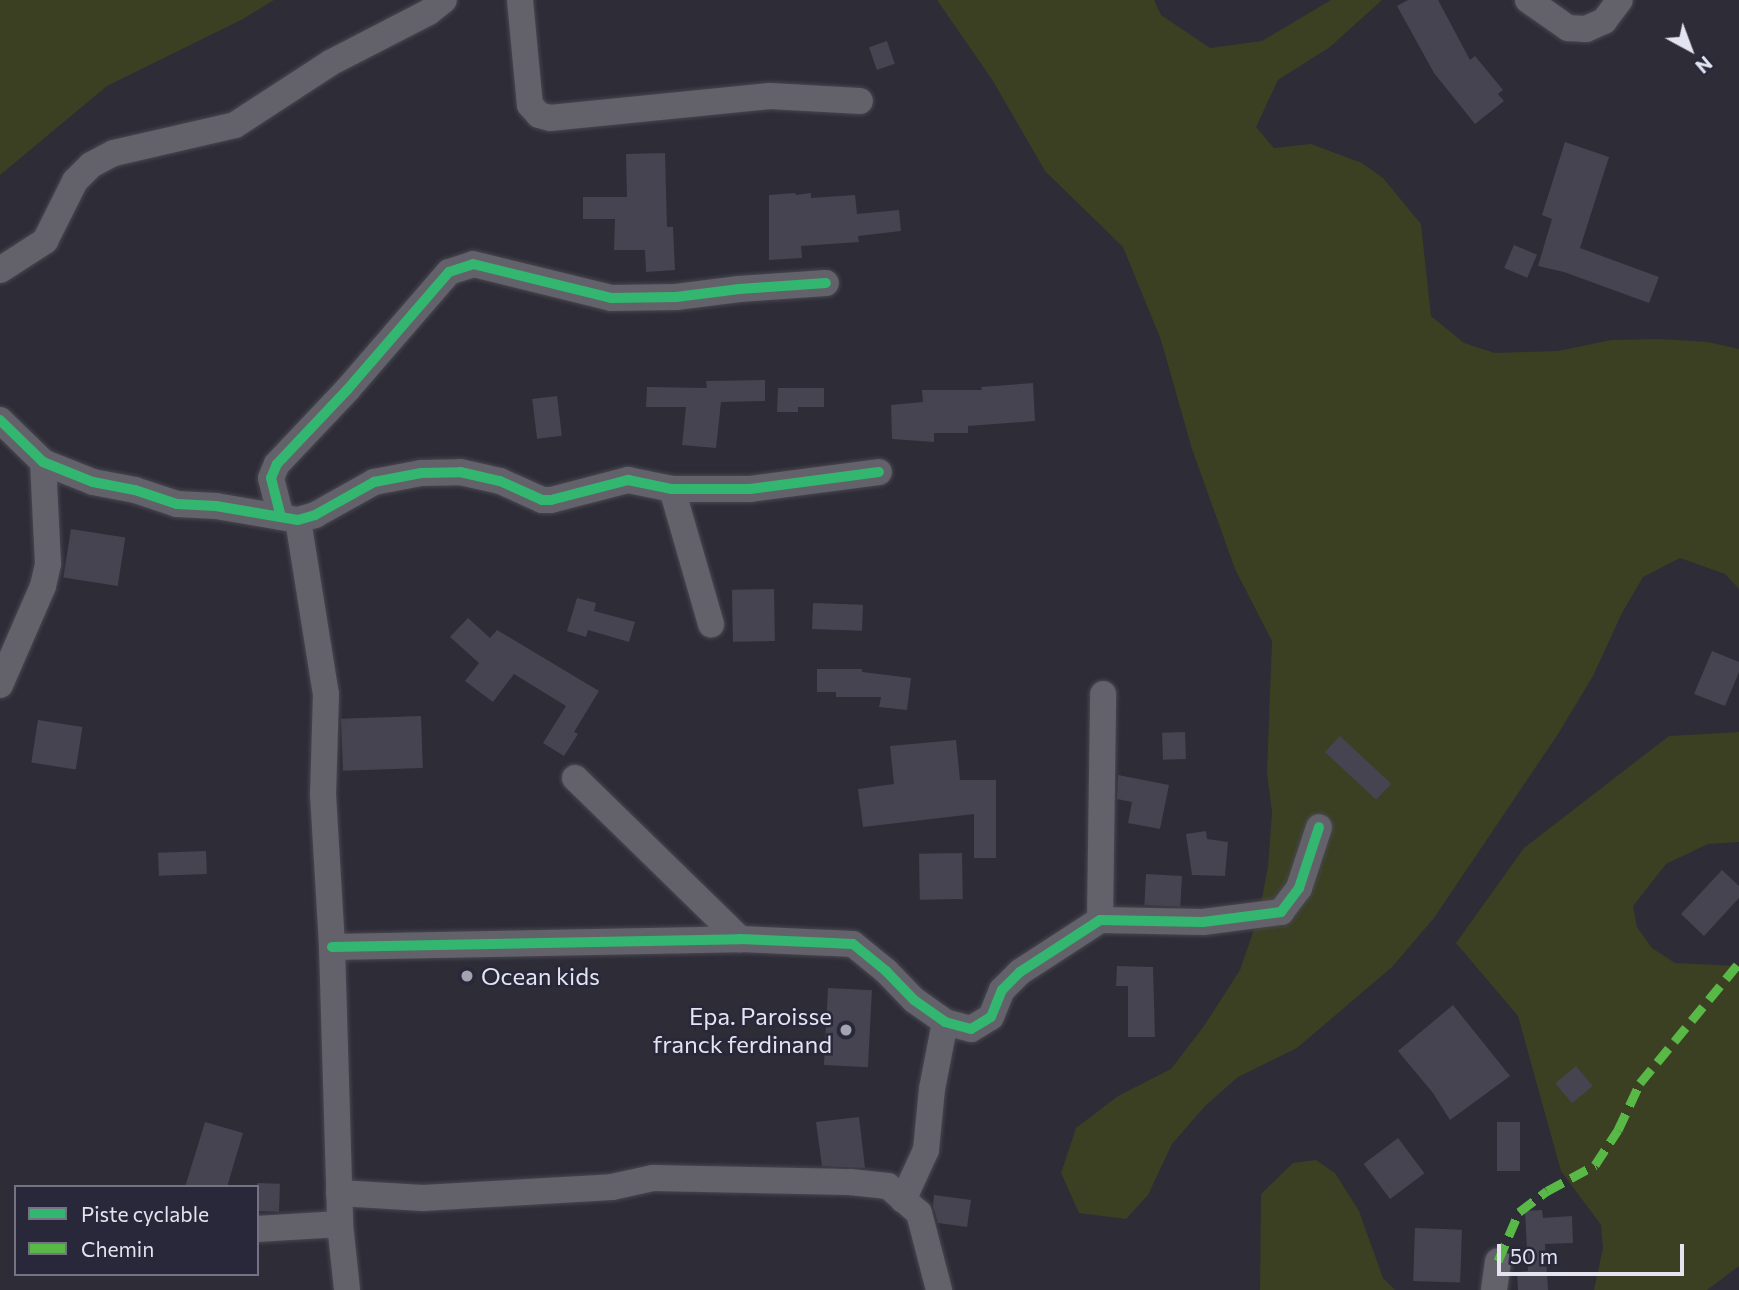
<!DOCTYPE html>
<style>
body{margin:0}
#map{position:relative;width:1739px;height:1290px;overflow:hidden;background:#2d2c37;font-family:Commissioner,sans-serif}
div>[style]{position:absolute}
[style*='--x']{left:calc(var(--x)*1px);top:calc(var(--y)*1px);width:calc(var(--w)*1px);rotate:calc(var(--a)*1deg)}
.green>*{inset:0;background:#3a4021}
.building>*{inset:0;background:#464450;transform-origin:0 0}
.roads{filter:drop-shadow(0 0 2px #484750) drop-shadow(0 0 2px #484750)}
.minor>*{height:26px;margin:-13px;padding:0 13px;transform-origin:13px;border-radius:13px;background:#63626b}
.quiet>*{height:9px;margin-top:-4.5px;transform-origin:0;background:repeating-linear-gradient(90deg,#58b947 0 18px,transparent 0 27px)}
.cycleway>*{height:10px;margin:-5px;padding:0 5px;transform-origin:5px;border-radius:5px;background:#33b770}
.dots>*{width:19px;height:19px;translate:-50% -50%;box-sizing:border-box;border:4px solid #29283b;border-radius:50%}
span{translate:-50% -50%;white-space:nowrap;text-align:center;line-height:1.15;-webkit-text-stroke:5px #29283b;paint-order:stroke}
.poi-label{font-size:24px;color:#e3e4f0}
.left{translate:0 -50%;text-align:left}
.right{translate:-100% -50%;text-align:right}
.legend{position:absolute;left:14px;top:1185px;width:245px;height:91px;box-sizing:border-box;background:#29283b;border:2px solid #737383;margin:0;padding:9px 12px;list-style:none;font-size:21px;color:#e3e4f0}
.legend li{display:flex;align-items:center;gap:14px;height:35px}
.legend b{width:35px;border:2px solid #737383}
.north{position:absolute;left:1655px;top:14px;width:70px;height:70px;-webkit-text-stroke:5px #29283b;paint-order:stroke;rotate:139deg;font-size:19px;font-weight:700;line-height:28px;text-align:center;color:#e3e4f0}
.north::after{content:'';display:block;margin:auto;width:24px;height:32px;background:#e3e4f0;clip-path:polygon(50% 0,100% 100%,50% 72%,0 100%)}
.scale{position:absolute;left:1497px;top:1244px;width:187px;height:32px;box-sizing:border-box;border:4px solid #e3e4f0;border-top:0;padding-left:9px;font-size:21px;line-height:24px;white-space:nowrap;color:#e3e4f0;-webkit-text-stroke:5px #29283b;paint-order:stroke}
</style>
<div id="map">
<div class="green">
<i style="clip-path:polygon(0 0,274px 0,243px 19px,107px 86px,0 175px)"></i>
<i style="clip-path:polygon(937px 0,1154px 0,1161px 15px,1210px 48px,1262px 41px,1331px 0,1382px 0,1330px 47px,1278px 80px,1256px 127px,1274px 148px,1311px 144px,1362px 163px,1383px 178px,1421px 224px,1431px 316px,1464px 343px,1495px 353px,1558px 351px,1611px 340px,1660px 339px,1708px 342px,1739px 349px,1739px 589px,1725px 574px,1680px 558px,1643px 577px,1622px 613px,1593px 676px,1558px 734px,1434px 918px,1392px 967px,1297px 1048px,1238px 1077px,1205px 1106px,1172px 1144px,1148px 1195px,1126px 1219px,1079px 1213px,1061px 1173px,1076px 1128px,1118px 1096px,1171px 1069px,1204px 1026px,1240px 970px,1258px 918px,1268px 867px,1272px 812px,1267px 772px,1272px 641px,1235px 569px,1192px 449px,1161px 340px,1123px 247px,1045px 171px,993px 81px)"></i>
<i style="clip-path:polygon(1739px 732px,1739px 842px,1708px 844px,1666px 864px,1633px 906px,1637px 927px,1652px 948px,1675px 963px,1739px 966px,1739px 1266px,1707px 1290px,1594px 1290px,1603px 1248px,1601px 1225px,1561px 1171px,1518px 1016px,1456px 943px,1524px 848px,1669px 736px)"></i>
<i style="clip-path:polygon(1316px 1160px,1335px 1173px,1359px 1211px,1383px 1278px,1395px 1290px,1260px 1290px,1261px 1194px,1293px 1163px)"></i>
</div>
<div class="building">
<i style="clip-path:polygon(1408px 0,1438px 0,1470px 60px,1475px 56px,1503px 90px,1498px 94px,1504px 101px,1475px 124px,1434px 73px,1397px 6px)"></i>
<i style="left:887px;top:41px;width:24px;height:19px;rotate:71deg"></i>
<i style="clip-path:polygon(1565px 142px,1609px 157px,1580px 248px,1659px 277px,1649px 303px,1564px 272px,1538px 266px,1552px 219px,1542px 215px)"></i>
<i style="clip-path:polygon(665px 153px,667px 227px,673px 227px,675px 270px,646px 272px,645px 250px,614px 250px,615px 219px,583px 219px,583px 197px,627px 197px,626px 154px)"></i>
<i style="clip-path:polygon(795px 193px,796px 195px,811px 193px,811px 198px,855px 195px,857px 214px,899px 210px,901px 231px,858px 236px,859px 242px,801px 246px,802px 258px,769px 260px,769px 195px)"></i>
<i style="left:1514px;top:245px;width:25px;height:25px;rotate:23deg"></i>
<i style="clip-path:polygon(765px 380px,765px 401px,721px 402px,716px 448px,682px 445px,686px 407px,646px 407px,647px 387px,707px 388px,706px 381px)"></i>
<i style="clip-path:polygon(1033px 383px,1035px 421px,968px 426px,968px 433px,934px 433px,934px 442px,892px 439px,891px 405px,923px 402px,922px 390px,982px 390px,981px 387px)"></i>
<i style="clip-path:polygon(778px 388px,824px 388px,824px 407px,798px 407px,798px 412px,777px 412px)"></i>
<i style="left:557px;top:396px;width:40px;height:25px;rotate:83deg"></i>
<i style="left:71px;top:529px;width:55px;height:49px;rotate:9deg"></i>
<i style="left:774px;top:589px;width:52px;height:42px;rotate:89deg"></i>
<i style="clip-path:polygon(577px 598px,596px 603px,594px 611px,635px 622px,629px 642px,588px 630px,586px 637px,567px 631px)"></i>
<i style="left:813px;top:603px;width:50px;height:26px;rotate:2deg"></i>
<i style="clip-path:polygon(468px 618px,490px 638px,497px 630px,599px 691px,574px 732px,578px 734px,564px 756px,543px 743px,566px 706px,514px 674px,493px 702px,465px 681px,479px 663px,450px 637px)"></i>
<i style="clip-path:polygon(1712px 651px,1739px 662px,1739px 672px,1725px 706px,1694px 694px)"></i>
<i style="clip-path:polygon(817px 669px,862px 669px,862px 672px,911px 678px,907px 710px,879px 707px,881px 697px,836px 697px,836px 692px,817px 692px)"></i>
<i style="left:421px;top:716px;width:52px;height:80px;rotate:88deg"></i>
<i style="left:38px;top:720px;width:45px;height:43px;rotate:9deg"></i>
<i style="left:1185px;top:732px;width:27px;height:23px;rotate:88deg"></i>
<i style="left:1340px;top:736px;width:70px;height:22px;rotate:43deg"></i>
<i style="clip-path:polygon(956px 740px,960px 780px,996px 780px,996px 858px,974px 858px,974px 814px,863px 827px,858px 789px,894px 784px,890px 746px)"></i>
<i style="clip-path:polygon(1118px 775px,1169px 785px,1160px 829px,1128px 823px,1132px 802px,1117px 799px)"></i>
<i style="clip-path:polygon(1206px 831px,1207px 839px,1228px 842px,1225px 876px,1192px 875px,1186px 834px)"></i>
<i style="left:206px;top:851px;width:23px;height:48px;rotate:88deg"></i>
<i style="left:962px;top:853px;width:46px;height:43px;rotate:89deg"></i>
<i style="clip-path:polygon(1722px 870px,1739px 886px,1739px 898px,1704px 936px,1681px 914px)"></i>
<i style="left:1146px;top:874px;width:36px;height:31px;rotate:3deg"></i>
<i style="clip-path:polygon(1117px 966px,1153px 967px,1155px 1037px,1128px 1037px,1128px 986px,1116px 986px)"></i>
<i style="left:828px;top:988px;width:44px;height:77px;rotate:3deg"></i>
<i style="clip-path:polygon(1453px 1005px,1510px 1076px,1450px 1120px,1433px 1093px,1398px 1051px)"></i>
<i style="left:1576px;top:1066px;width:26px;height:27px;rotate:50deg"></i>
<i style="clip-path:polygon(859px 1117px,865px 1168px,822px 1166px,816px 1122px)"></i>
<i style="clip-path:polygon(205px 1122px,243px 1133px,227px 1187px,185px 1187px)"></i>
<i style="left:1497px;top:1122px;width:23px;height:49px"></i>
<i style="left:1398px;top:1138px;width:44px;height:43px;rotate:53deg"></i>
<i style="left:257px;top:1183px;width:23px;height:28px;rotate:2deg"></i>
<i style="clip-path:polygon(934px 1195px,971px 1200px,967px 1227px,938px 1223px,933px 1206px)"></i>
<i style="clip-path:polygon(1542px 1210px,1543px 1218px,1572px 1216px,1573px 1243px,1545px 1244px,1548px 1290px,1518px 1290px,1517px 1272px,1528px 1271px,1525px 1211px)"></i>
<i style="left:1415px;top:1228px;width:47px;height:53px;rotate:2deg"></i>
</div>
<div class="roads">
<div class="minor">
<i style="--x:520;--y:0;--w:105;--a:84.6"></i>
<i style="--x:530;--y:105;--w:13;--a:48"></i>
<i style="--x:539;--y:115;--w:11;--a:15"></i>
<i style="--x:550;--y:118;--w:221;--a:-5.7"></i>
<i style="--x:770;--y:96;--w:90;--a:3.2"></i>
<i style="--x:1528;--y:0;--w:49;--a:35"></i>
<i style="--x:1568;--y:28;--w:18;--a:3"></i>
<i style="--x:1586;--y:29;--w:20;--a:-24"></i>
<i style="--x:1604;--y:21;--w:26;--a:-53"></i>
<i style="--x:0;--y:270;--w:54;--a:-32.8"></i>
<i style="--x:45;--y:241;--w:67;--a:-63.4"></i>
<i style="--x:75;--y:181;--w:23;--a:-45"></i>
<i style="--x:91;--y:165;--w:26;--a:-28"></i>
<i style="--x:114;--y:153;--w:124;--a:-13"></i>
<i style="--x:235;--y:125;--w:113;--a:-33.1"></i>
<i style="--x:330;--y:63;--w:111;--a:-27.3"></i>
<i style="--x:429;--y:12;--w:19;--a:-39"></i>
<i style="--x:0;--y:420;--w:60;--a:44.3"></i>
<i style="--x:43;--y:462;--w:54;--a:21.8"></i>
<i style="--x:93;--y:482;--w:43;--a:10.8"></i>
<i style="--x:135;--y:490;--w:44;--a:18.4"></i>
<i style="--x:177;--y:504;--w:39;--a:3"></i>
<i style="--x:216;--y:506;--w:83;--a:9.7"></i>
<i style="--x:298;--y:520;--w:18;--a:-16"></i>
<i style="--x:315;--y:515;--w:68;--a:-29.2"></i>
<i style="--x:374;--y:482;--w:48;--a:-10.8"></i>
<i style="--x:421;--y:473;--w:39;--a:-1"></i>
<i style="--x:460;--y:472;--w:41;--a:12.7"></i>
<i style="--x:500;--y:481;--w:46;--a:24.3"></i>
<i style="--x:542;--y:500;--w:9;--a:0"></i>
<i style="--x:551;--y:500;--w:80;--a:-14.6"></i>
<i style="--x:628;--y:480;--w:45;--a:11.6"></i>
<i style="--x:672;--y:489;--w:78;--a:0"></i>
<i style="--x:750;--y:489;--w:130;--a:-7.5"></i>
<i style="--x:672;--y:489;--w:141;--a:73.9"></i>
<i style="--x:281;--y:517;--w:40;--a:-104.4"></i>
<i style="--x:271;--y:478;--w:15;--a:-67"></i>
<i style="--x:277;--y:464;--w:102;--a:-46.6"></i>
<i style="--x:347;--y:390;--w:156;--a:-49.2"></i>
<i style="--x:449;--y:272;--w:25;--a:-18"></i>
<i style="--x:473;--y:264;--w:142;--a:13.8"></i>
<i style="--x:611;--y:298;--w:65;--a:-0.9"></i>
<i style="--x:676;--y:297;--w:64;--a:-7.2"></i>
<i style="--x:739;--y:289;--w:87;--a:-3.9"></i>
<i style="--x:298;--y:520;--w:176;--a:80.9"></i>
<i style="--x:326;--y:694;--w:100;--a:91.7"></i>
<i style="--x:323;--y:794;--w:153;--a:86.6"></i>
<i style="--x:332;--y:947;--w:277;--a:88.3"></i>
<i style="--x:340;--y:1224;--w:66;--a:83.9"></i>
<i style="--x:0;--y:685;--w:108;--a:-66.5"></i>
<i style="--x:43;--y:586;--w:23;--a:-77"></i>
<i style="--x:48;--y:564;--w:102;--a:-92.8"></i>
<i style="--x:575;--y:778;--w:231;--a:44.3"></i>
<i style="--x:1100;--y:920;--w:226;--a:-89.2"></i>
<i style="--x:332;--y:947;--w:408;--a:-1.1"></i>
<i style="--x:740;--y:939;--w:113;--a:2.5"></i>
<i style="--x:853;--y:944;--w:43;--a:39.3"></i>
<i style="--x:886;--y:971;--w:40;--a:46"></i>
<i style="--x:914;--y:1000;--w:38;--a:35"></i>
<i style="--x:945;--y:1022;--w:27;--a:15"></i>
<i style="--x:971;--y:1029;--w:23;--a:-31"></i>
<i style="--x:991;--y:1017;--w:29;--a:-68"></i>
<i style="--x:1002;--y:990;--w:25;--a:-45"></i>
<i style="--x:1020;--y:972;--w:95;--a:-33"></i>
<i style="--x:1100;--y:920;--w:103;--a:1.1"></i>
<i style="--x:1203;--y:922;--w:79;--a:-7.3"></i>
<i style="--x:1281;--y:912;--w:30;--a:-53"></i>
<i style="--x:1299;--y:888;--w:64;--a:-71.8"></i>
<i style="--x:339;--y:1193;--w:84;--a:3.4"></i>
<i style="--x:423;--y:1198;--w:189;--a:-3.3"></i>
<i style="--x:612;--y:1187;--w:42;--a:-12.4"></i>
<i style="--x:653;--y:1178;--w:197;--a:1.2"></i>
<i style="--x:850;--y:1182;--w:38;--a:6"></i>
<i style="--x:888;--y:1186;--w:41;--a:41.1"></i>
<i style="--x:919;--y:1213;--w:80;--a:75.4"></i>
<i style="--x:903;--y:1200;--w:55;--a:-65.3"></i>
<i style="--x:926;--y:1150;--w:61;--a:-84.4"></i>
<i style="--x:932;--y:1089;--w:68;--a:-79"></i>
<i style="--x:257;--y:1229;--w:83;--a:-3.4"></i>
<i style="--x:1494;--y:1290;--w:29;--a:-82"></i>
</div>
</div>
<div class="quiet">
<i style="--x:1498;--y:1261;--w:53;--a:-66.8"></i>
<i style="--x:1519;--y:1212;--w:35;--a:-37"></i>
<i style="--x:1547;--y:1191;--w:55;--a:-28.4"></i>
<i style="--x:1595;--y:1165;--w:42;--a:-56.7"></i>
<i style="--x:1618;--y:1130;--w:52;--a:-64.9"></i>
<i style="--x:1640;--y:1083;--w:156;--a:-50.5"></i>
</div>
<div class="cycleway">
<i style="--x:0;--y:420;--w:60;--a:44.3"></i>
<i style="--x:43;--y:462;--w:54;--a:21.8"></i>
<i style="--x:93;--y:482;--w:43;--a:10.8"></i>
<i style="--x:135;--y:490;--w:44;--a:18.4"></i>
<i style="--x:177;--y:504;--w:39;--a:3"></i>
<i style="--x:216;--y:506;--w:83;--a:9.7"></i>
<i style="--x:298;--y:520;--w:18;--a:-16"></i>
<i style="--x:315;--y:515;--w:68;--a:-29.2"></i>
<i style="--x:374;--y:482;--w:48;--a:-10.8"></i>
<i style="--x:421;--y:473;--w:39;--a:-1"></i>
<i style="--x:460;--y:472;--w:41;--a:12.7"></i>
<i style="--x:500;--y:481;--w:46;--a:24.3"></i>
<i style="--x:542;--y:500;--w:9;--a:0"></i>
<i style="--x:551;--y:500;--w:80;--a:-14.6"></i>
<i style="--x:628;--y:480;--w:45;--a:11.6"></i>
<i style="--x:672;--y:489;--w:78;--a:0"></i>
<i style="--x:750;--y:489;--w:130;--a:-7.5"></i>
<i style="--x:281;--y:517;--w:40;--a:-104.4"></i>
<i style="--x:271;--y:478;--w:15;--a:-67"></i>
<i style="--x:277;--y:464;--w:102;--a:-46.6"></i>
<i style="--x:347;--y:390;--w:156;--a:-49.2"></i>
<i style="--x:449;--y:272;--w:25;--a:-18"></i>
<i style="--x:473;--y:264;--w:142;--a:13.8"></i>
<i style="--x:611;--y:298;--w:65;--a:-0.9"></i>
<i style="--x:676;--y:297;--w:64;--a:-7.2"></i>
<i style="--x:739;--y:289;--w:87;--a:-3.9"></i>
<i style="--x:332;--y:947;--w:408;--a:-1.1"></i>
<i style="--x:740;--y:939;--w:113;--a:2.5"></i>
<i style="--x:853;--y:944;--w:43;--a:39.3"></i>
<i style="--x:886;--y:971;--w:40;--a:46"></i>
<i style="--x:914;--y:1000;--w:38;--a:35"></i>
<i style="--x:945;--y:1022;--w:27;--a:15"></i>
<i style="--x:971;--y:1029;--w:23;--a:-31"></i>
<i style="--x:991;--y:1017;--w:29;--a:-68"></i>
<i style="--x:1002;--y:990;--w:25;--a:-45"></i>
<i style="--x:1020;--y:972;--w:95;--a:-33"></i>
<i style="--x:1100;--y:920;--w:103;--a:1.1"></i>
<i style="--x:1203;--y:922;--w:79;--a:-7.3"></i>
<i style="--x:1281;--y:912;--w:30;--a:-53"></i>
<i style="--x:1299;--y:888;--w:64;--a:-71.8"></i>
</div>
<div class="dots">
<i style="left:467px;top:976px;background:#a3a4af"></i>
<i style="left:846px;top:1030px;background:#a3a4af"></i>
</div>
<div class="poi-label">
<span class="left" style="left:481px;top:976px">Ocean kids</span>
<span class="right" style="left:832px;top:1030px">Epa. Paroisse<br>franck ferdinand</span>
</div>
<ul class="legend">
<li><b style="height:9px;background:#33b770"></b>Piste cyclable</li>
<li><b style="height:9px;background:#58b947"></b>Chemin</li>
</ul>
<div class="north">N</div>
<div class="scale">50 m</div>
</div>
